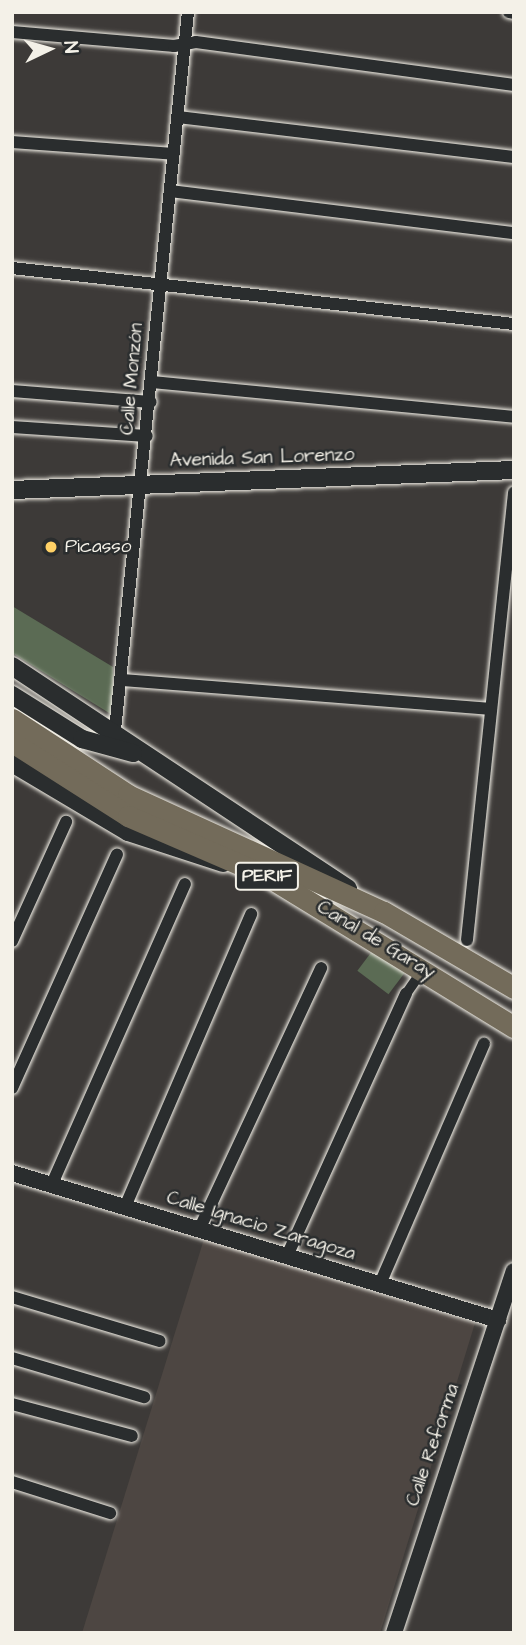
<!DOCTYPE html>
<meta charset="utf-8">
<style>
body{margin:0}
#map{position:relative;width:526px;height:1645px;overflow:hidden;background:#3d3a38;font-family:"Architects Daughter",sans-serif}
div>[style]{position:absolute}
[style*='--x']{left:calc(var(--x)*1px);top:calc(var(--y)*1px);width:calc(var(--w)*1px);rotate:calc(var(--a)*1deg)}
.built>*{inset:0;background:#4d4642}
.green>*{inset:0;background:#5b6b54;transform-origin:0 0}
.roads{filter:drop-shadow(0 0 2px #f4f1e8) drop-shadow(0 0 2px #f4f1e8)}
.pedestrian>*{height:10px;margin:-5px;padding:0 5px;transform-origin:5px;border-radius:5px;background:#2a2d2e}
.minor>*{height:12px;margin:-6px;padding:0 6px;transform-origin:6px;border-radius:6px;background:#2a2d2e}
.tertiary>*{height:16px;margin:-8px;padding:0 8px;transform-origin:8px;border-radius:8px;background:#2a2d2e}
.secondary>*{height:18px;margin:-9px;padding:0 9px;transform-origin:9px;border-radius:9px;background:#2a2d2e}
.trunk>*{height:21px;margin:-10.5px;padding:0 10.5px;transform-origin:10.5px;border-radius:10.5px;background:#736b5a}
.dots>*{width:19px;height:19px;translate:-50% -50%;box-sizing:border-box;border:4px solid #2a2d2e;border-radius:50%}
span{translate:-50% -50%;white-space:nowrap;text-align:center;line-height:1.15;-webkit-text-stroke:5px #2a2d2e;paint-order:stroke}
.shield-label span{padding:2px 5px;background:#2a2d2e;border:2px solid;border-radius:5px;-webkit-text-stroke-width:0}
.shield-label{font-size:18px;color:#f4f1e8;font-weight:700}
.street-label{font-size:19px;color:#f4f1e8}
.poi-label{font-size:19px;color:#f4f1e8}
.left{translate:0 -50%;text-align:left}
.frame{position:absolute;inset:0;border:14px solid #f4f1e8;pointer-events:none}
.north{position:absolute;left:14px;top:14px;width:70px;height:70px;-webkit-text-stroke:5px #2a2d2e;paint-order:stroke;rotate:85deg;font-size:19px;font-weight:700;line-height:28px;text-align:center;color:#f4f1e8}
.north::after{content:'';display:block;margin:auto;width:24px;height:32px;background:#f4f1e8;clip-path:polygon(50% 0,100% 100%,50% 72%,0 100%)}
</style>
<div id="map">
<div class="built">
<i style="clip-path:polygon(204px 1239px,475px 1323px,380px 1633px,82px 1633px)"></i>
</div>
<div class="green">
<i style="clip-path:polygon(12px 606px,113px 667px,114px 716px,12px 653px)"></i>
<i style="left:373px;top:950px;width:39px;height:26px;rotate:37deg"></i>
</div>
<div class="roads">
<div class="pedestrian">
<i style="--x:406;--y:994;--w:28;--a:-55"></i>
</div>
<div class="minor">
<i style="--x:509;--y:12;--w:5;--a:11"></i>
<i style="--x:12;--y:32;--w:163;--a:4.9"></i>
<i style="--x:174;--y:46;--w:22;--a:-10"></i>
<i style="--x:196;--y:42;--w:321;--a:7.7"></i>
<i style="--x:178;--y:117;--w:338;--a:6.8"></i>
<i style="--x:12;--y:142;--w:162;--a:4.2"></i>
<i style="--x:170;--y:191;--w:347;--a:7"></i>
<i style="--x:12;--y:268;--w:505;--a:6.37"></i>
<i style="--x:152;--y:382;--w:364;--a:5.5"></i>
<i style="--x:12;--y:391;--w:139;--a:4.5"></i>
<i style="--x:12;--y:427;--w:135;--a:3.8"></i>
<i style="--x:122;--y:680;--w:368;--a:4.5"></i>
<i style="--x:114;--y:740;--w:732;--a:-84.2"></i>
<i style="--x:467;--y:940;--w:450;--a:-84"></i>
<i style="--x:12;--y:941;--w:131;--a:-65.6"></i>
<i style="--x:12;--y:1088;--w:256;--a:-65.8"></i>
<i style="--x:52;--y:1184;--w:328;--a:-66.1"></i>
<i style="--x:125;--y:1207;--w:319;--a:-66.7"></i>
<i style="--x:199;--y:1230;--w:289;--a:-65"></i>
<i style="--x:287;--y:1256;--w:288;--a:-65.6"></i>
<i style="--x:380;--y:1284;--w:262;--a:-66.6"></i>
<i style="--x:12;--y:1297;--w:154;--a:16.6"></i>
<i style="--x:12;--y:1358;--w:138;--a:16.5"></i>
<i style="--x:12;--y:1404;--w:124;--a:14.9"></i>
<i style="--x:12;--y:1482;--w:103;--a:17.6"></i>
</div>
<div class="tertiary">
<i style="--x:12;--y:1173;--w:508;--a:16.83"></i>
<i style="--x:394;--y:1633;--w:381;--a:-71.7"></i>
</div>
<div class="secondary">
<i style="--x:12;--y:490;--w:502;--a:-2.28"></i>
<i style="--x:12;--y:666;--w:403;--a:33.5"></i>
<i style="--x:12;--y:695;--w:83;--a:32.2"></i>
<i style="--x:82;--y:739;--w:53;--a:15.4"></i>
<i style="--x:12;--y:763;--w:135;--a:30.7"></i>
<i style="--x:128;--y:832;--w:100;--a:18.1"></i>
</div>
<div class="trunk">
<i style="--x:12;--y:719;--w:139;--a:33.2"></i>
<i style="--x:128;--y:795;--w:281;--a:24.6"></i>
<i style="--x:384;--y:912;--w:151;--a:30.3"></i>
<i style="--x:12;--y:742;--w:138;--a:32.5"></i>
<i style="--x:128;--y:816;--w:154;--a:23.4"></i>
<i style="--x:269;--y:877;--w:287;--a:31.5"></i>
</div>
</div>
<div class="dots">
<i style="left:51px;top:547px;background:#ffd166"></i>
</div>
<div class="shield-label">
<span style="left:267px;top:876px">PERIF</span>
</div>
<div class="street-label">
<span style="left:132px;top:379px;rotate:-85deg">Calle Monzón</span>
<span style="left:262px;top:458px;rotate:-2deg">Avenida San Lorenzo</span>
<span style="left:376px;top:940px;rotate:31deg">Canal de Garay</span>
<span style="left:261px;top:1226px;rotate:17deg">Calle Ignacio Zaragoza</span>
<span style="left:433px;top:1445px;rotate:-71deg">Calle Reforma</span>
</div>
<div class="poi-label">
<span class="left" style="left:65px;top:547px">Picasso</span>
</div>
<div class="frame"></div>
<div class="north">N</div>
</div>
